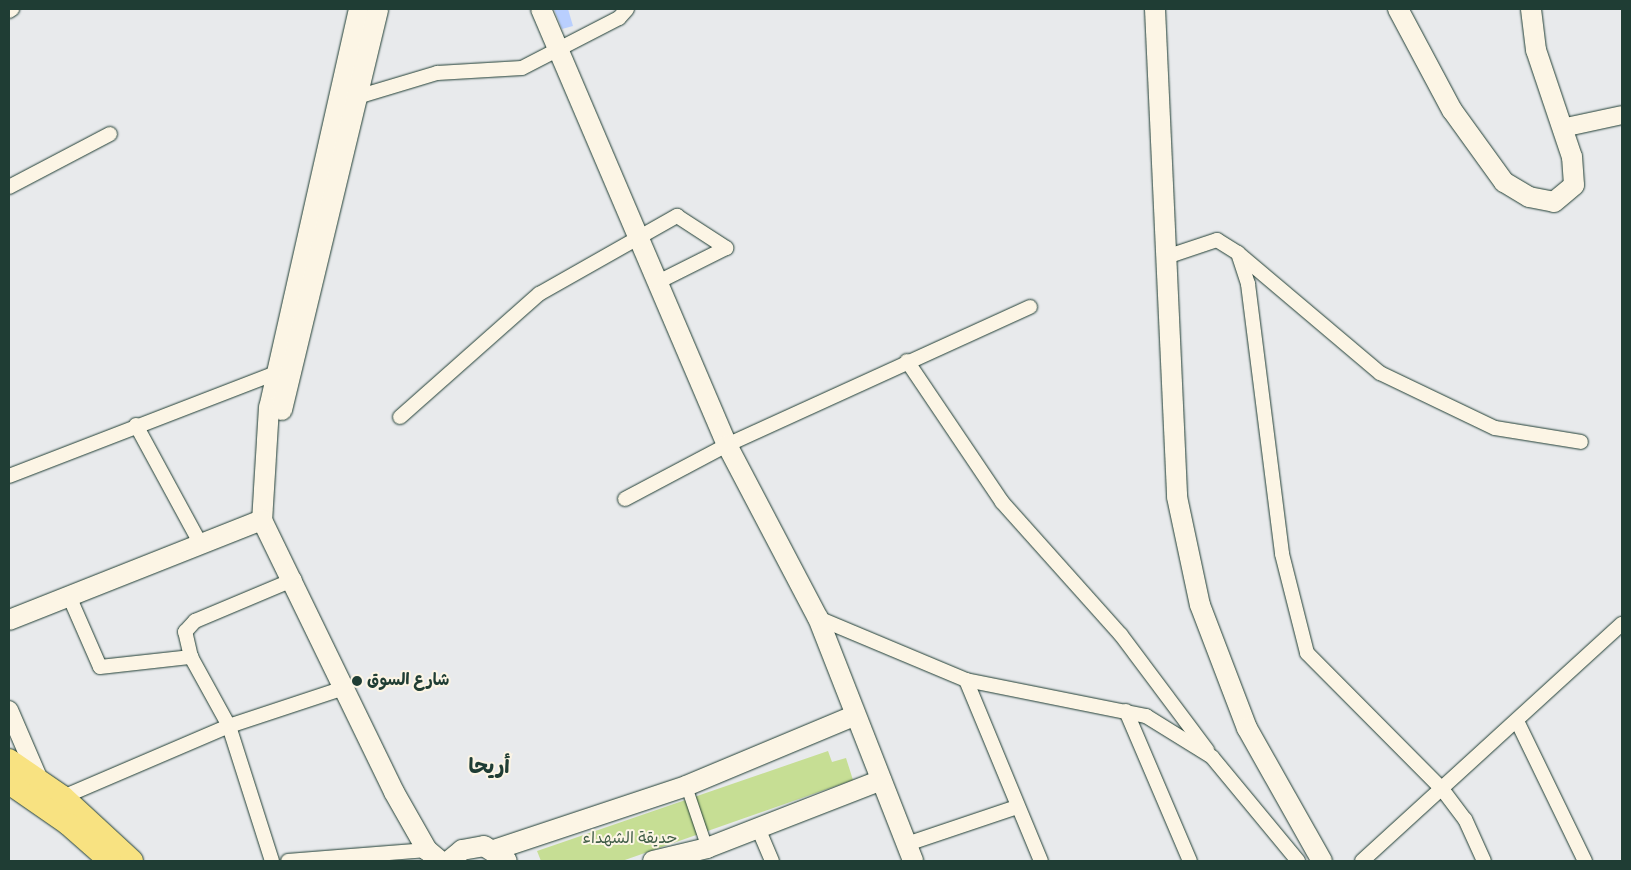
<!DOCTYPE html>
<meta charset="utf-8">
<style>
body{margin:0}
#map{position:relative;width:1631px;height:870px;overflow:hidden;background:#e8eaec;font-family:Mynerve,"Playpen Sans Arabic",sans-serif}
div>[style]{position:absolute}
[style*='--x']{left:calc(var(--x)*1px);top:calc(var(--y)*1px);width:calc(var(--w)*1px);rotate:calc(var(--a)*1deg)}
.green>*{inset:0;background:#c6de94}
.building>*{inset:0;background:#b9cffe}
.roads{filter:drop-shadow(0 0 1px #1f3d34) drop-shadow(0 0 1px #1f3d34)}
.pedestrian>*{height:11px;margin:-5.5px;padding:0 5.5px;transform-origin:5.5px;border-radius:5.5px;background:#fcf5e5}
.minor>*{height:14px;margin:-7px;padding:0 7px;transform-origin:7px;border-radius:7px;background:#fcf5e5}
.tertiary>*{height:18px;margin:-9px;padding:0 9px;transform-origin:9px;border-radius:9px;background:#fcf5e5}
.secondary>*{height:20px;margin:-10px;padding:0 10px;transform-origin:10px;border-radius:10px;background:#fcf5e5}
.primary>*{height:22px;margin:-11px;padding:0 11px;transform-origin:11px;border-radius:11px;background:#f8e281}
.dots>*{width:14px;height:14px;translate:-50% -50%;box-sizing:border-box;border:2px solid #fcf5e5;border-radius:50%}
span{translate:-50% -50%;white-space:nowrap;text-align:center;line-height:1.15;-webkit-text-stroke:4px #fcf5e5;paint-order:stroke}
.poi-label{font-size:16px;color:#1f3d34;font-weight:700}
.left{translate:0 -50%;text-align:left}
.park-label{font-size:16px;color:#405d47}
.district-label{font-size:21px;color:#1f3d34;font-weight:700}
.frame{position:absolute;inset:0;border:10px solid #1f3d34;pointer-events:none}
</style>
<div id="map">
<div class="green">
<i style="clip-path:polygon(828px 751px,832px 762px,846px 758px,853px 780px,622px 861px,541px 861px,537px 851px)"></i>
</div>
<div class="building">
<i style="clip-path:polygon(554px 9px,568px 9px,573px 26px,562px 29px)"></i>
</div>
<div class="roads">
<div class="pedestrian">
<i style="--x:686;--y:786;--w:65;--a:71.3"></i>
</div>
<div class="minor">
<i style="--x:9;--y:11;--w:4;--a:-34"></i>
<i style="--x:357;--y:97;--w:84;--a:-16.7"></i>
<i style="--x:437;--y:73;--w:85;--a:-3.4"></i>
<i style="--x:522;--y:68;--w:109;--a:-27.3"></i>
<i style="--x:619;--y:18;--w:12;--a:-48"></i>
<i style="--x:9;--y:187;--w:114;--a:-27.7"></i>
<i style="--x:1238;--y:253;--w:186;--a:40.2"></i>
<i style="--x:1380;--y:373;--w:127;--a:25.6"></i>
<i style="--x:1495;--y:428;--w:87;--a:9.2"></i>
<i style="--x:1166;--y:257;--w:54;--a:-18.4"></i>
<i style="--x:1217;--y:240;--w:25;--a:32"></i>
<i style="--x:1238;--y:253;--w:33;--a:72"></i>
<i style="--x:1248;--y:284;--w:272;--a:82.8"></i>
<i style="--x:1282;--y:554;--w:102;--a:75.8"></i>
<i style="--x:1307;--y:653;--w:192;--a:45.2"></i>
<i style="--x:1442;--y:789;--w:38;--a:53"></i>
<i style="--x:1465;--y:819;--w:46;--a:65.7"></i>
<i style="--x:907;--y:361;--w:170;--a:56"></i>
<i style="--x:1002;--y:502;--w:178;--a:48.2"></i>
<i style="--x:1121;--y:635;--w:144;--a:53.2"></i>
<i style="--x:400;--y:417;--w:186;--a:-41.5"></i>
<i style="--x:539;--y:294;--w:159;--a:-29.5"></i>
<i style="--x:677;--y:216;--w:59;--a:33.1"></i>
<i style="--x:726;--y:248;--w:76;--a:153.4"></i>
<i style="--x:136;--y:425;--w:134;--a:61.5"></i>
<i style="--x:9;--y:476;--w:286;--a:-21.1"></i>
<i style="--x:625;--y:499;--w:115;--a:-27.9"></i>
<i style="--x:727;--y:445;--w:333;--a:-24.5"></i>
<i style="--x:69;--y:596;--w:77;--a:66.4"></i>
<i style="--x:100;--y:667;--w:92;--a:-6.3"></i>
<i style="--x:818;--y:618;--w:160;--a:22.7"></i>
<i style="--x:966;--y:680;--w:184;--a:11.3"></i>
<i style="--x:1146;--y:716;--w:78;--a:31.8"></i>
<i style="--x:1212;--y:757;--w:135;--a:50.4"></i>
<i style="--x:966;--y:680;--w:196;--a:67.5"></i>
<i style="--x:1126;--y:711;--w:163;--a:66.9"></i>
<i style="--x:1517;--y:721;--w:156;--a:64.1"></i>
<i style="--x:63;--y:797;--w:181;--a:-23.2"></i>
<i style="--x:229;--y:726;--w:121;--a:-18.3"></i>
<i style="--x:758;--y:828;--w:36;--a:67"></i>
<i style="--x:907;--y:844;--w:116;--a:-18.6"></i>
<i style="--x:272;--y:861;--w:142;--a:-107.7"></i>
<i style="--x:229;--y:726;--w:79;--a:-118.8"></i>
<i style="--x:191;--y:657;--w:26;--a:-103"></i>
<i style="--x:185;--y:632;--w:15;--a:-48"></i>
<i style="--x:195;--y:621;--w:108;--a:-22.8"></i>
<i style="--x:288;--y:861;--w:139;--a:-4.5"></i>
<i style="--x:1362;--y:861;--w:352;--a:-42.4"></i>
</div>
<div class="tertiary">
<i style="--x:1562;--y:128;--w:61;--a:-12.2"></i>
<i style="--x:9;--y:710;--w:71;--a:66.7"></i>
</div>
<div class="secondary">
<i style="--x:359;--y:9;--w:408;--a:102.7"></i>
<i style="--x:269;--y:407;--w:113;--a:93.5"></i>
<i style="--x:262;--y:520;--w:302;--a:64.1"></i>
<i style="--x:394;--y:792;--w:67;--a:60.4"></i>
<i style="--x:427;--y:850;--w:17;--a:40"></i>
<i style="--x:541;--y:9;--w:474;--a:66.9"></i>
<i style="--x:727;--y:445;--w:195;--a:62.3"></i>
<i style="--x:818;--y:618;--w:261;--a:68.6"></i>
<i style="--x:1155;--y:9;--w:488;--a:87.4"></i>
<i style="--x:1177;--y:497;--w:110;--a:78"></i>
<i style="--x:1200;--y:605;--w:132;--a:69.1"></i>
<i style="--x:1247;--y:728;--w:153;--a:60.6"></i>
<i style="--x:1398;--y:9;--w:115;--a:61.9"></i>
<i style="--x:1452;--y:110;--w:89;--a:54.2"></i>
<i style="--x:1504;--y:182;--w:29;--a:31"></i>
<i style="--x:1529;--y:197;--w:25;--a:11"></i>
<i style="--x:1554;--y:202;--w:26;--a:-40"></i>
<i style="--x:1574;--y:185;--w:28;--a:-94"></i>
<i style="--x:1572;--y:157;--w:113;--a:-108.6"></i>
<i style="--x:1536;--y:50;--w:41;--a:-97"></i>
<i style="--x:282;--y:410;--w:412;--a:-76.5"></i>
<i style="--x:9;--y:620;--w:272;--a:-21.6"></i>
<i style="--x:494;--y:850;--w:202;--a:-18.4"></i>
<i style="--x:686;--y:786;--w:181;--a:-22.7"></i>
<i style="--x:449;--y:861;--w:17;--a:-40"></i>
<i style="--x:462;--y:850;--w:22;--a:-10"></i>
<i style="--x:484;--y:846;--w:27;--a:33"></i>
<i style="--x:653;--y:861;--w:56;--a:-13.5"></i>
<i style="--x:707;--y:848;--w:187;--a:-21.3"></i>
</div>
<div class="primary">
<i style="--x:9;--y:760;--w:65;--a:34.4"></i>
<i style="--x:63;--y:797;--w:94;--a:42.8"></i>
<i style="--x:9;--y:783;--w:72;--a:34.8"></i>
<i style="--x:68;--y:824;--w:56;--a:41.4"></i>
</div>
</div>
<div class="dots">
<i style="left:357px;top:681px;background:#1f3d34"></i>
</div>
<div class="poi-label">
<span class="left" style="left:367px;top:681px">شارع السوق</span>
</div>
<div class="park-label">
<span style="left:630px;top:839px">حديقة الشهداء</span>
</div>
<div class="district-label">
<span style="left:489px;top:767px">أريحا</span>
</div>
<div class="frame"></div>
</div>
